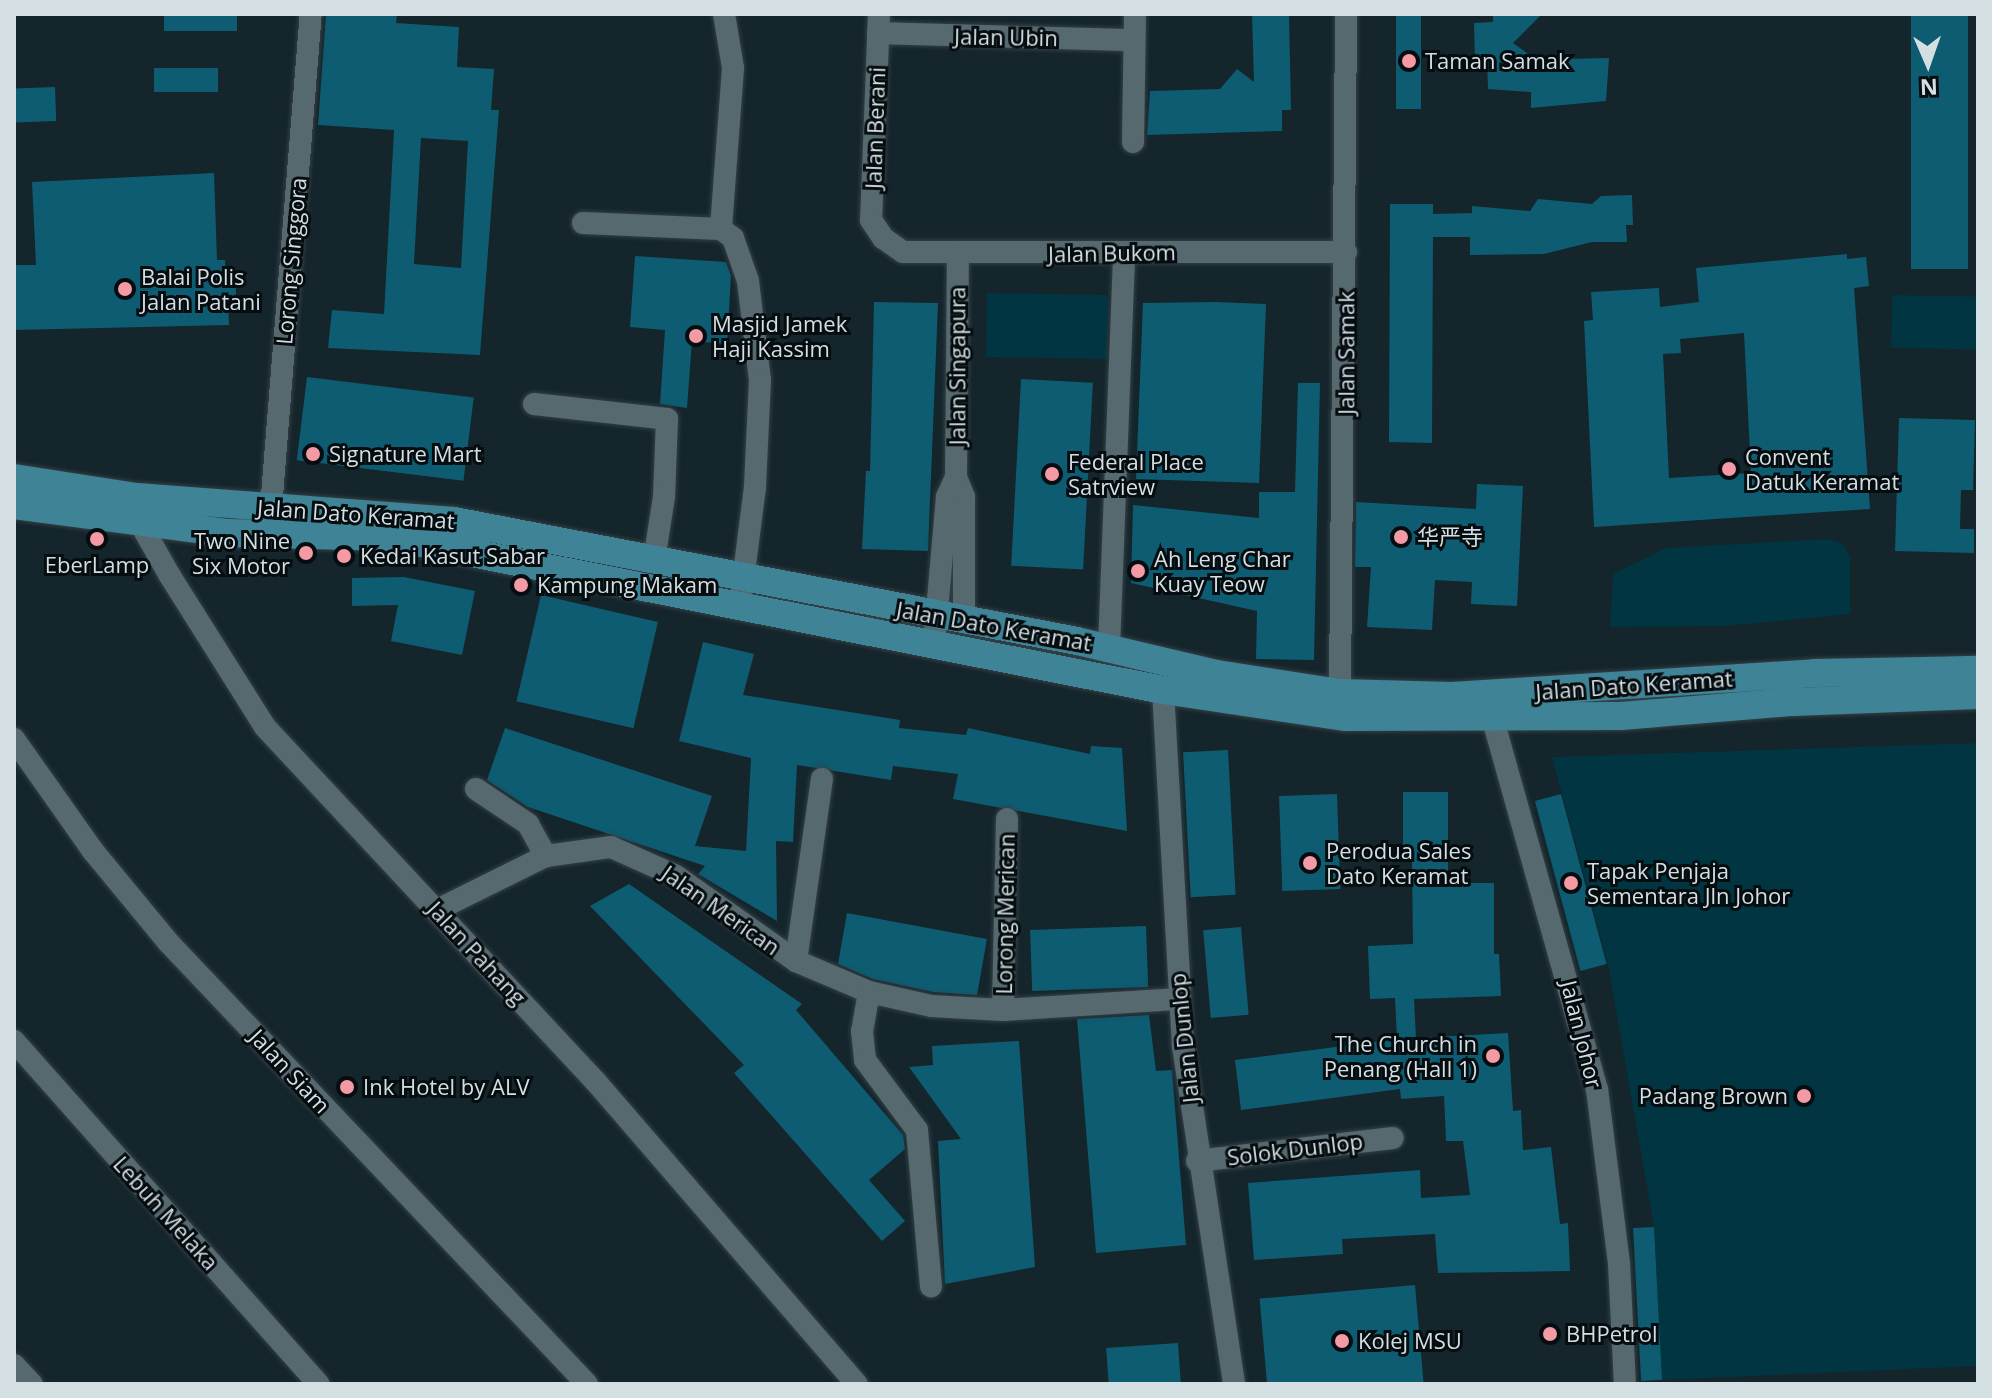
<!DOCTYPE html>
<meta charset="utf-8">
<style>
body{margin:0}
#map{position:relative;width:1992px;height:1398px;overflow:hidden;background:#14252b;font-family:"Open Sans","Noto Sans SC",sans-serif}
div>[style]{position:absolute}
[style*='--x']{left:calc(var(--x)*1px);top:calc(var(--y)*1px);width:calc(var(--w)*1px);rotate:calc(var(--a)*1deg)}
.green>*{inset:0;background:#013542;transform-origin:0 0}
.building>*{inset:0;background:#0e5c71;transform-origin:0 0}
.roads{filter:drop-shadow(0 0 2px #344046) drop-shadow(0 0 2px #344046)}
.minor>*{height:22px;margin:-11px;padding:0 11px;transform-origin:11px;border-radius:11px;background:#56696f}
.major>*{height:28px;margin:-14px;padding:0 14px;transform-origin:14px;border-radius:14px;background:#3f8397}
.dots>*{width:22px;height:22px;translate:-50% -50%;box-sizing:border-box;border:4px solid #060d10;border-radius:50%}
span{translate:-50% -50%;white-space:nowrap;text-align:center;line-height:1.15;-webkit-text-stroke:6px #060d10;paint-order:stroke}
.street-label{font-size:22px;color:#d4dfe3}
.poi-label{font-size:22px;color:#d4dfe3}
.left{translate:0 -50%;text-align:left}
.right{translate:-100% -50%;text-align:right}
.frame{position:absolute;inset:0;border:16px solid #d4dfe3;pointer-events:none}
.north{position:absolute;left:1888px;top:24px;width:80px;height:80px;-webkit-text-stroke:6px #060d10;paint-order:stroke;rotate:178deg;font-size:22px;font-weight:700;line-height:32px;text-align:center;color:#d4dfe3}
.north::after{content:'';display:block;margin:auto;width:28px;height:36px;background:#d4dfe3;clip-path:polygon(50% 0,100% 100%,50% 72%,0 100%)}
</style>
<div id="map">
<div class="green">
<i style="left:987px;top:293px;width:121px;height:64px;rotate:1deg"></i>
<i style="left:1892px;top:295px;width:86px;height:53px;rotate:1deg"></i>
<i style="clip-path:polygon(1828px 539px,1842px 543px,1850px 556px,1850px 614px,1725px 626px,1610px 627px,1613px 574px,1666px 548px)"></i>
<i style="clip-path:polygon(1978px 743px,1978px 1366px,1662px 1380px,1654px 1227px,1608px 965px,1552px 757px)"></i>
</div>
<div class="building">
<i style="left:164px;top:14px;width:73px;height:17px"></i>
<i style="clip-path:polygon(evenodd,326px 14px,397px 14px,396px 23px,459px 27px,457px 67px,494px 69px,491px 110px,499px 110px,480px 355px,328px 348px,332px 310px,384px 314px,394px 130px,318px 125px,326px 14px,421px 138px,468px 141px,461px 268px,414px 264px,421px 138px)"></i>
<i style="clip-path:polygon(1252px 14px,1289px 14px,1291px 110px,1282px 110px,1282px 131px,1147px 135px,1150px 91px,1220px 89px,1237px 69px,1254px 82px)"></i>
<i style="left:1396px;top:14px;width:25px;height:95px"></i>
<i style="clip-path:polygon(1493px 14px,1542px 14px,1513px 43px,1552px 71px,1563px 59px,1609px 58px,1606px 101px,1531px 108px,1531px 92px,1488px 89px,1487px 61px,1475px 62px,1474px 23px,1493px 22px)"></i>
<i style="left:1911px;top:14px;width:57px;height:255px"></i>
<i style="left:154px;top:68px;width:64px;height:24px"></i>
<i style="left:55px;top:87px;width:34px;height:41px;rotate:88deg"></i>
<i style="clip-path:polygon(214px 173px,217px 260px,225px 260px,226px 277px,236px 277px,236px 301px,228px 301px,229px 325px,14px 330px,14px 265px,36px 265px,32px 182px)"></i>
<i style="clip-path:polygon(1632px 195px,1633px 225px,1626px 225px,1627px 242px,1592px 242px,1544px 254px,1470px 255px,1470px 237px,1433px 237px,1432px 443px,1389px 442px,1390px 204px,1433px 204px,1433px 214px,1472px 213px,1472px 206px,1530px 211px,1538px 199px,1592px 204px,1601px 196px)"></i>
<i style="clip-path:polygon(evenodd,1847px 254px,1847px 259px,1866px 257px,1869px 286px,1854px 288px,1870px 509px,1594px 527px,1584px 321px,1593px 320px,1591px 292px,1659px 288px,1660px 307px,1699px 302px,1696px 268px,1847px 254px,1744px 333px,1751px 473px,1669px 478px,1663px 354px,1681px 353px,1680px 339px,1744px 333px)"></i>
<i style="clip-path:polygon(635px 256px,726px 262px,731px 276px,727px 344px,692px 341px,687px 408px,660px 404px,665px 330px,630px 327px)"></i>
<i style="clip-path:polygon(874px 302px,938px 303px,928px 551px,862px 549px,866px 471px,870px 471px)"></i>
<i style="clip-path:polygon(1215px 302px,1266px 304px,1259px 483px,1136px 479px,1143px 303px)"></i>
<i style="left:307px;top:377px;width:168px;height:84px;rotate:7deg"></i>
<i style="left:1021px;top:379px;width:72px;height:187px;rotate:3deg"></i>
<i style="clip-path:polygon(1298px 383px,1320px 383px,1314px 660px,1256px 659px,1257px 611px,1131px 583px,1133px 505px,1259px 518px,1259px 492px,1295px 492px)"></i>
<i style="clip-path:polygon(1899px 418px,1975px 420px,1973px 490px,1961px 490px,1960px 529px,1974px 529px,1974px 553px,1895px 551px)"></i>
<i style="clip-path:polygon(1477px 484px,1523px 486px,1517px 606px,1471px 604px,1472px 582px,1435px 580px,1432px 630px,1367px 627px,1371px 567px,1355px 567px,1356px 502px,1476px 509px)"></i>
<i style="clip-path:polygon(404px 577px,475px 591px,462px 655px,391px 641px,398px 605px,352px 606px,352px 578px)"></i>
<i style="left:541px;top:595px;width:120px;height:109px;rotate:13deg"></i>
<i style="clip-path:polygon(703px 642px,754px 654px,743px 695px,900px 720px,899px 728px,966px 735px,968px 728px,1090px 754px,1091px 746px,1122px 748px,1127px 831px,953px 799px,958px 774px,893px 766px,891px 780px,797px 765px,793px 842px,776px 841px,777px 921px,698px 874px,705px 866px,528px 807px,487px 780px,505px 728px,712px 796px,695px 846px,746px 851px,751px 758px,679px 741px)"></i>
<i style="left:1228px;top:750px;width:145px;height:45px;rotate:87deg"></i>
<i style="clip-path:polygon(1403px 792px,1448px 792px,1448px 883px,1494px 883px,1494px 954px,1499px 954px,1501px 996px,1414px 999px,1416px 1038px,1508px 1033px,1513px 1111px,1521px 1110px,1523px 1150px,1551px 1147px,1560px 1224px,1568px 1223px,1570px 1271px,1438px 1273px,1435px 1234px,1342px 1239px,1343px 1254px,1254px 1260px,1248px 1183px,1420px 1170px,1421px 1198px,1470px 1195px,1463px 1141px,1446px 1141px,1444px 1096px,1401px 1099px,1400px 1089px,1241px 1110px,1235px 1060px,1397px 1039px,1395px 998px,1370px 999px,1368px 946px,1413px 944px,1412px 862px,1403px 862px)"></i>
<i style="left:1337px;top:794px;width:95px;height:58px;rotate:88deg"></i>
<i style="left:1561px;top:794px;width:176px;height:27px;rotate:75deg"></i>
<i style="clip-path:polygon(629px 884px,802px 1004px,796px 1010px,903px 1135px,905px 1149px,869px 1180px,905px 1221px,882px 1241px,734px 1073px,744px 1065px,590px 906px)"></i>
<i style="clip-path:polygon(847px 913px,987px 939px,977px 995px,933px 992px,873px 979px,838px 964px)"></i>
<i style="left:1146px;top:926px;width:61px;height:116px;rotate:88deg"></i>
<i style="left:1241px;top:927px;width:88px;height:38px;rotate:85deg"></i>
<i style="clip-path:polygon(1149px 1015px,1156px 1071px,1172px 1070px,1186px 1245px,1096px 1253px,1077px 1019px)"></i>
<i style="clip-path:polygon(1019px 1041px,1035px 1267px,945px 1284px,938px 1141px,961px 1139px,909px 1067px,933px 1065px,932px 1046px)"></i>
<i style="left:1654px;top:1227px;width:153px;height:21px;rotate:87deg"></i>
<i style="left:1415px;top:1285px;width:99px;height:156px;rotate:85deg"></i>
<i style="left:1178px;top:1343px;width:41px;height:72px;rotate:86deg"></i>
</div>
<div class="roads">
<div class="minor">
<i style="--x:724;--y:14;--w:55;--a:80.5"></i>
<i style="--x:733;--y:68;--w:161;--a:94.3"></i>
<i style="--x:721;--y:229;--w:15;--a:37"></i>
<i style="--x:733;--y:238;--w:46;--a:70.8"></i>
<i style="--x:748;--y:281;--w:100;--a:83.1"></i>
<i style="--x:760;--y:380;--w:107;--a:92.7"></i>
<i style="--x:755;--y:487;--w:103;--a:97.3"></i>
<i style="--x:879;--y:14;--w:206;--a:92.2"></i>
<i style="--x:871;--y:220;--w:22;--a:56"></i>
<i style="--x:883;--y:238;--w:24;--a:35"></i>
<i style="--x:903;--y:252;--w:443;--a:0"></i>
<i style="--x:878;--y:33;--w:255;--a:1.6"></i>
<i style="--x:1133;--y:142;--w:128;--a:-89.1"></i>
<i style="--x:583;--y:223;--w:138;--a:2.5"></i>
<i style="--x:534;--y:404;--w:134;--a:6.4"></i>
<i style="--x:667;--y:419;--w:78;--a:92.2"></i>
<i style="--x:664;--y:497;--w:64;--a:99"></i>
<i style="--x:956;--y:477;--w:22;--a:68"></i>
<i style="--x:964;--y:497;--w:124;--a:90"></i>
<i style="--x:139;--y:510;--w:13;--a:86"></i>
<i style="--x:140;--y:523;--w:61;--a:60.5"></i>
<i style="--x:170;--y:576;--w:178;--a:57.8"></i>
<i style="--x:265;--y:727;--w:485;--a:47"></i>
<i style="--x:596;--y:1082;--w:399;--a:49.2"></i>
<i style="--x:281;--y:519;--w:15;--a:-132"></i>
<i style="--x:271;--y:508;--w:496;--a:-85.4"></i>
<i style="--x:934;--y:645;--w:149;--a:-85"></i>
<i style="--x:947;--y:497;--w:22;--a:-66"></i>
<i style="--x:956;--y:477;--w:222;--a:-89.5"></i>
<i style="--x:1109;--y:648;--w:396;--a:-87.8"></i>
<i style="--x:1163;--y:690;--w:357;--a:86.8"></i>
<i style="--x:1183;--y:1046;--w:342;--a:81.4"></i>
<i style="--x:1340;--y:693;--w:679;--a:-89.49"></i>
<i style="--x:1488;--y:702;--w:402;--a:74.3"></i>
<i style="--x:1597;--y:1089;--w:175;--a:82.8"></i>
<i style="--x:1619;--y:1263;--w:121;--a:87.2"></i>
<i style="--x:14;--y:739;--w:137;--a:54.8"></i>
<i style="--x:93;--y:851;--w:118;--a:50.5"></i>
<i style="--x:168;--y:942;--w:609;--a:46.53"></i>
<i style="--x:476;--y:789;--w:63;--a:33.9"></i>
<i style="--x:528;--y:824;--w:37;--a:61"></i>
<i style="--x:437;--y:910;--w:122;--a:-26.4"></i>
<i style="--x:546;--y:856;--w:66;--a:-7.9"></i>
<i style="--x:611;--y:847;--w:71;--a:24"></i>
<i style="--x:676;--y:876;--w:147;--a:35.3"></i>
<i style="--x:796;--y:961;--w:79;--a:23"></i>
<i style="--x:869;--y:992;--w:64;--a:12.7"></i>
<i style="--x:931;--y:1006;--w:72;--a:3.2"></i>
<i style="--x:1003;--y:1010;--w:177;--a:-3.6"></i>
<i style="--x:796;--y:961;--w:184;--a:-81.9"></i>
<i style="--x:869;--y:992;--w:40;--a:100"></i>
<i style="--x:862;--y:1031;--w:29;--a:84"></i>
<i style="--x:865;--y:1060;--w:87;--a:53.4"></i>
<i style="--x:917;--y:1130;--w:157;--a:84.9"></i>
<i style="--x:1003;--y:1010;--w:191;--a:-88.8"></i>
<i style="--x:14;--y:1041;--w:459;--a:48.4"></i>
<i style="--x:1197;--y:1161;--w:197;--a:-6.7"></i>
<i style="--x:14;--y:1365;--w:26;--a:47"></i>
</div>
<div class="major">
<i style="--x:14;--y:478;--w:124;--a:8.8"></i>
<i style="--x:137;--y:497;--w:318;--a:4.3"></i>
<i style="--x:454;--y:521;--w:634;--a:10.9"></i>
<i style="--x:1077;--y:641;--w:144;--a:13.3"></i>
<i style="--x:1217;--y:674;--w:124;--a:8.8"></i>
<i style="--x:1340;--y:693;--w:112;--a:1.5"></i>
<i style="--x:1452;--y:696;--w:364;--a:-3.6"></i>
<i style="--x:1815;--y:673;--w:163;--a:-1.1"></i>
<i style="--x:14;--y:505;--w:216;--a:7.5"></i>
<i style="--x:228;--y:533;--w:163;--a:1.4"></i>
<i style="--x:391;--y:537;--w:787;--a:11.21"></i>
<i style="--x:1163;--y:690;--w:185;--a:8.4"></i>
<i style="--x:1346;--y:717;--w:275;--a:-0.2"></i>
<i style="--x:1621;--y:716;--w:173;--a:-4.7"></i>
<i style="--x:1793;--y:702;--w:185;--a:-2.2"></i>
</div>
</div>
<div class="dots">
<i style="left:1409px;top:61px;background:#f49aa5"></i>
<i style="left:125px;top:289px;background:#f49aa5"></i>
<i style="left:696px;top:336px;background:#f49aa5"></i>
<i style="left:313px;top:454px;background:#f49aa5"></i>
<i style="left:1729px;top:469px;background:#f49aa5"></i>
<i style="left:1052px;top:474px;background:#f49aa5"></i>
<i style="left:1401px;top:537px;background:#f49aa5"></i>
<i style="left:97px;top:539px;background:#f49aa5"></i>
<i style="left:306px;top:553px;background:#f49aa5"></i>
<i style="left:344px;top:556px;background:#f49aa5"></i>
<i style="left:1138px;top:571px;background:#f49aa5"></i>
<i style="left:521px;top:585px;background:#f49aa5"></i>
<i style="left:1310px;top:863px;background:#f49aa5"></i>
<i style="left:1571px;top:883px;background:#f49aa5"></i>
<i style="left:1493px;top:1056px;background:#f49aa5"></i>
<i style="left:347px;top:1087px;background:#f49aa5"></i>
<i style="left:1804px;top:1096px;background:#f49aa5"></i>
<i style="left:1550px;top:1334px;background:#f49aa5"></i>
<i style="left:1342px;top:1341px;background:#f49aa5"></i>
</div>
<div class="street-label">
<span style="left:1006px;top:37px;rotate:1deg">Jalan Ubin</span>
<span style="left:875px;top:128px;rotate:-88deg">Jalan Berani</span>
<span style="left:1112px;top:253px;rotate:-1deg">Jalan Bukom</span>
<span style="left:291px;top:261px;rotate:-85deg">Lorong Singgora</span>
<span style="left:1346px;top:353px;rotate:-90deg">Jalan Samak</span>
<span style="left:957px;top:366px;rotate:-90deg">Jalan Singapura</span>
<span style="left:356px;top:514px;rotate:4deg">Jalan Dato Keramat</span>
<span style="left:994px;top:626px;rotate:10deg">Jalan Dato Keramat</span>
<span style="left:1634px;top:685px;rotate:-4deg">Jalan Dato Keramat</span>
<span style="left:721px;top:910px;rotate:35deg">Jalan Merican</span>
<span style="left:1005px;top:914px;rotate:-89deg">Lorong Merican</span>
<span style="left:477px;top:953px;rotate:47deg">Jalan Pahang</span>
<span style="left:1582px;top:1034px;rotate:76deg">Jalan Johor</span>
<span style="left:1184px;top:1038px;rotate:-96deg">Jalan Dunlop</span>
<span style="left:290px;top:1071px;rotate:47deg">Jalan Siam</span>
<span style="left:1295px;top:1149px;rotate:-7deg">Solok Dunlop</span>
<span style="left:166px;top:1213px;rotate:48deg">Lebuh Melaka</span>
</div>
<div class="poi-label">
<span class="left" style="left:1425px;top:61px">Taman Samak</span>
<span class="left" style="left:141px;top:289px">Balai Polis<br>Jalan Patani</span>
<span class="left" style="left:712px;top:336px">Masjid Jamek<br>Haji Kassim</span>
<span class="left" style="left:329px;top:454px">Signature Mart</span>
<span class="left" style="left:1745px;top:469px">Convent<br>Datuk Keramat</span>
<span class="left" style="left:1068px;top:474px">Federal Place<br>Satrview</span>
<span class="left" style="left:1417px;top:537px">华严寺</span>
<span class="right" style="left:290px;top:553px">Two Nine<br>Six Motor</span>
<span class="left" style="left:360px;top:556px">Kedai Kasut Sabar</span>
<span class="left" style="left:1154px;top:571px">Ah Leng Char<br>Kuay Teow</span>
<span style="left:97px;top:565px">EberLamp</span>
<span class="left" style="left:537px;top:585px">Kampung Makam</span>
<span class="left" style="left:1326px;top:863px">Perodua Sales<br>Dato Keramat</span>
<span class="left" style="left:1587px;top:883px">Tapak Penjaja<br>Sementara Jln Johor</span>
<span class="right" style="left:1477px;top:1056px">The Church in<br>Penang (Hall 1)</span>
<span class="left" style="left:363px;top:1087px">Ink Hotel by ALV</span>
<span class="right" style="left:1788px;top:1096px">Padang Brown</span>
<span class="left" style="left:1566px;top:1334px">BHPetrol</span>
<span class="left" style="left:1358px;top:1341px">Kolej MSU</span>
</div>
<div class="frame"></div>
<div class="north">N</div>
</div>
